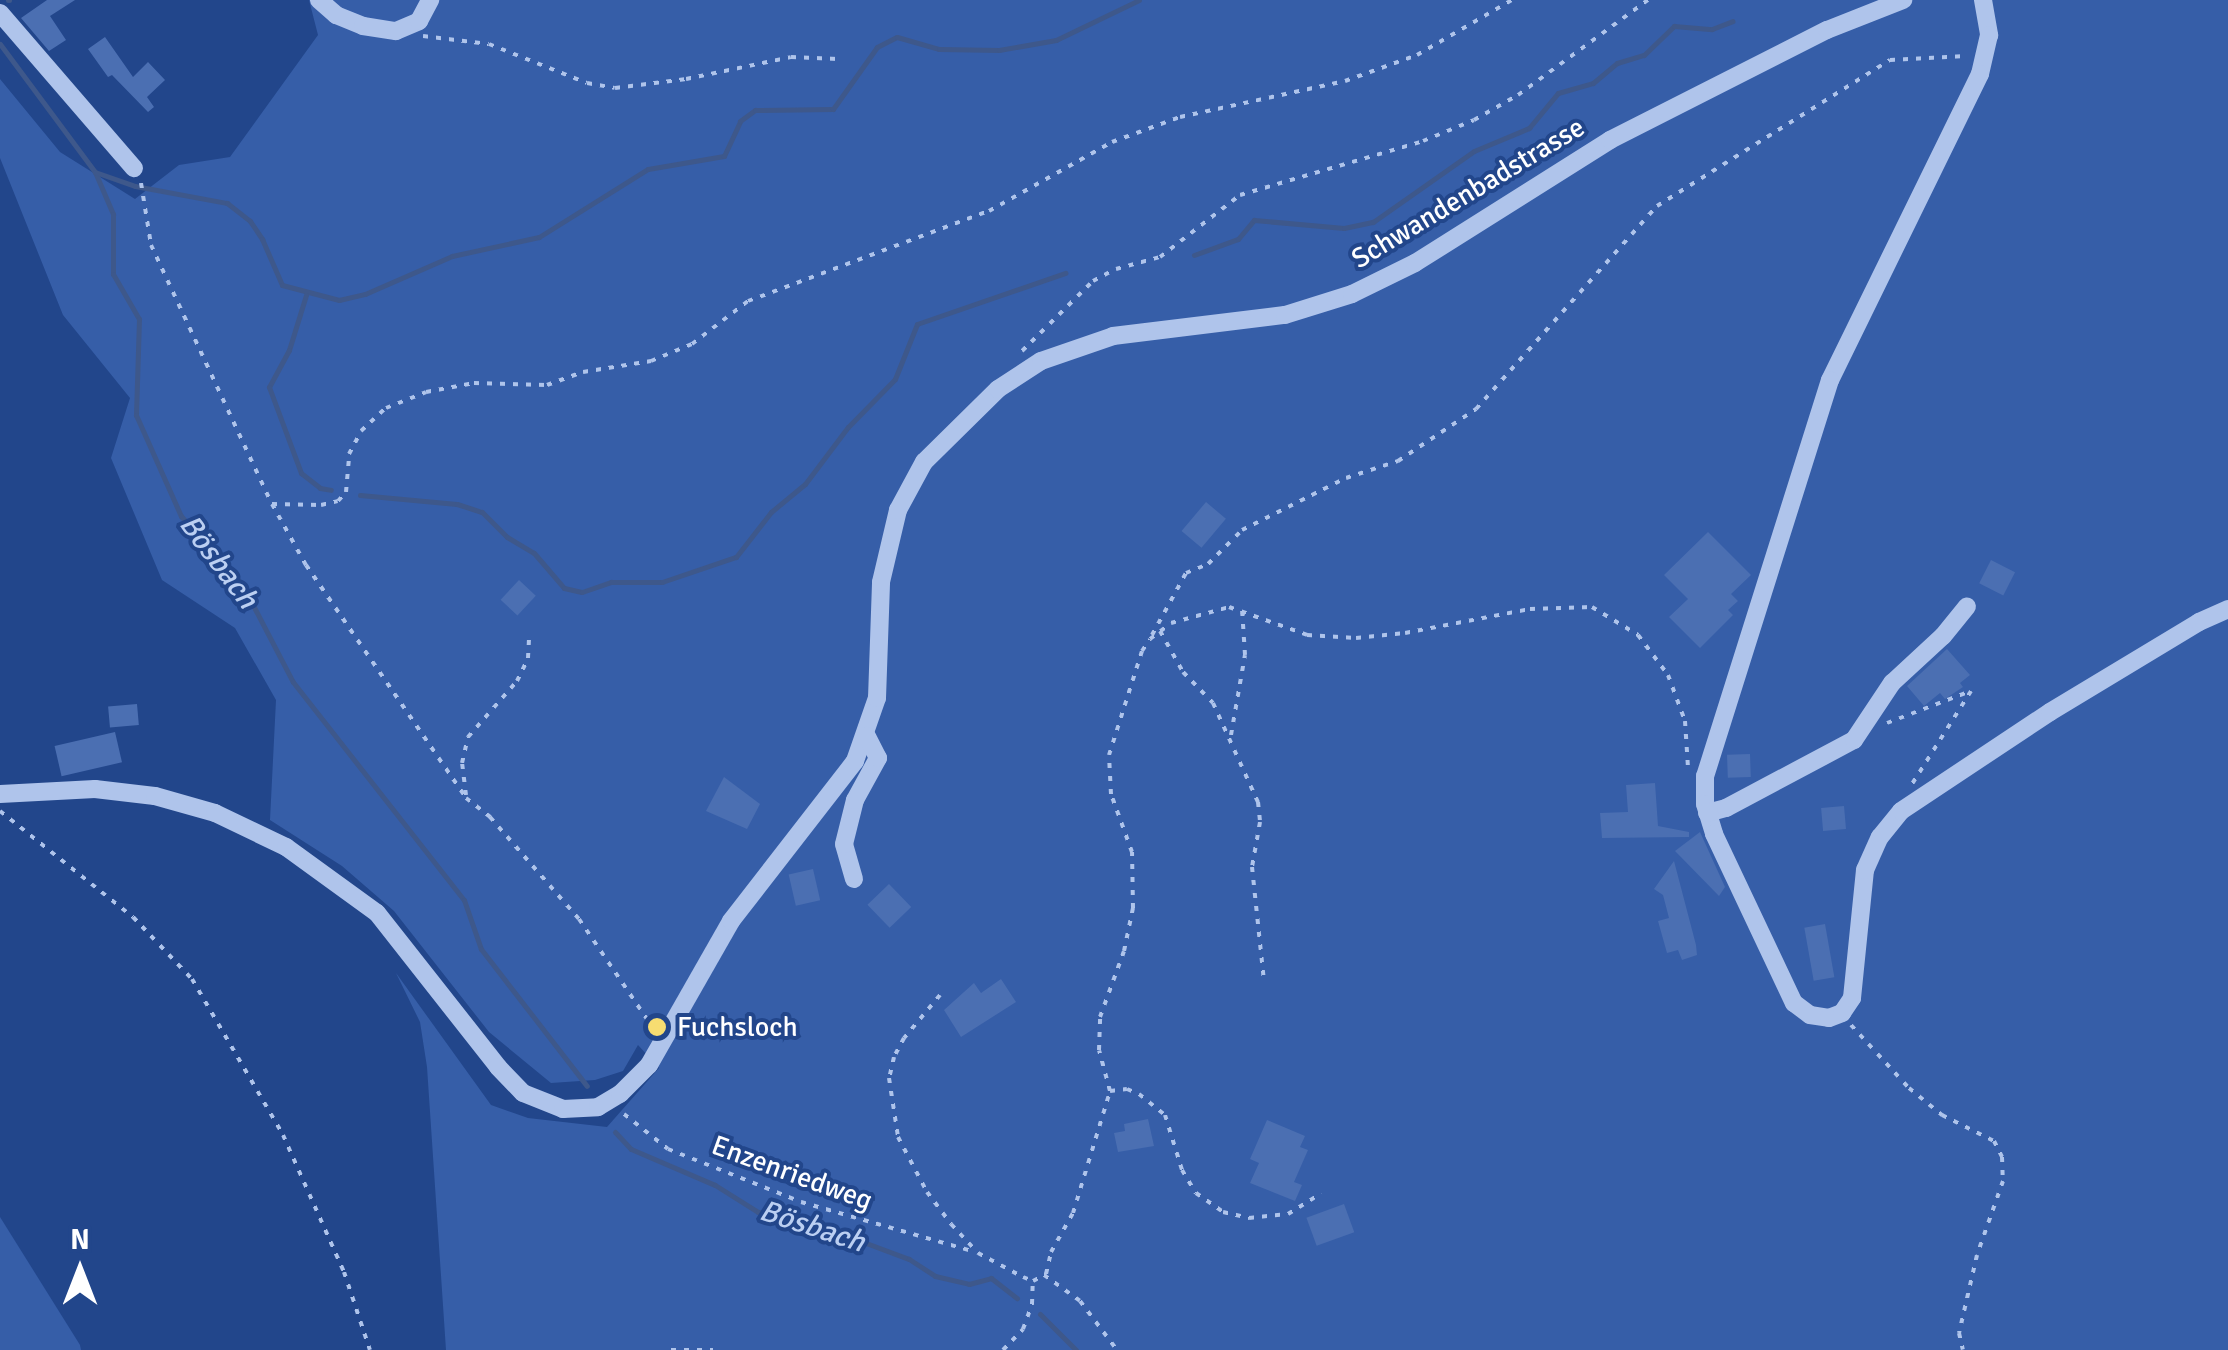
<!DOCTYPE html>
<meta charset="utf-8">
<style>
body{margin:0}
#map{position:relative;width:2228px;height:1350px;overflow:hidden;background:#22468b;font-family:Signika,sans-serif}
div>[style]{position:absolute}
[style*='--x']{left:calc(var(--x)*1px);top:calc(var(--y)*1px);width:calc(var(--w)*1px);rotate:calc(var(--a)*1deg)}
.green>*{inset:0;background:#365ea8}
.stream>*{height:5px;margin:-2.5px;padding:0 2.5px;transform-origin:2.5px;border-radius:2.5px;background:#3e588b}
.building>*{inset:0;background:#4b6fb2;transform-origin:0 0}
.path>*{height:4px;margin-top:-2px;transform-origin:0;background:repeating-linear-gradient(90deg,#afc4eb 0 5px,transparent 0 13px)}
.minor>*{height:18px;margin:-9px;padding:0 9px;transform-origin:9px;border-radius:9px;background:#afc4eb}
.dots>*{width:28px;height:28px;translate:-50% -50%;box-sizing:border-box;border:5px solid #22468b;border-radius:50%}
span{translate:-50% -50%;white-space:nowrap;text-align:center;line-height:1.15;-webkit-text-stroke:8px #22468b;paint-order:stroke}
.street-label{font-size:28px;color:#fff}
.poi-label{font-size:28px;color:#fff}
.left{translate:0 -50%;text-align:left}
.water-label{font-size:30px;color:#bbcff2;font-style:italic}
.north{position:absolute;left:30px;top:1220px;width:100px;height:100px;-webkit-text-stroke:8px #22468b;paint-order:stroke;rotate:0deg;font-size:28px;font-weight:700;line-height:40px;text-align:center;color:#fff}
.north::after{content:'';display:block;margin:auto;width:35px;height:45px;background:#fff;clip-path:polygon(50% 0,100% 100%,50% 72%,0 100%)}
</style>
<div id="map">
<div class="green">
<i style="clip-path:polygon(309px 0,2228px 0,2228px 1350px,446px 1350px,427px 1067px,420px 1022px,396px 973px,491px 1105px,528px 1118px,607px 1127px,659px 1068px,638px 1045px,623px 1071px,595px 1080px,551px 1083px,489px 1032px,394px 911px,342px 866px,270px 820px,276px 700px,235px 628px,162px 580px,111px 458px,130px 398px,63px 315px,0 158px,0 79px,60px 152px,135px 199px,179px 165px,230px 157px,318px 35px)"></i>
<i style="clip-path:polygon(0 1217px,80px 1345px,81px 1350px,0 1350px)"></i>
</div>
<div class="stream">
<i style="--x:8;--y:0;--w:1;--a:0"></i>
<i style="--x:0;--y:44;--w:159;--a:53.4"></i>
<i style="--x:95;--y:172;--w:46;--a:66.8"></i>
<i style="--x:113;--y:214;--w:60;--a:90"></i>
<i style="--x:113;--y:274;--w:52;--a:60"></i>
<i style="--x:139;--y:319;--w:96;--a:91.8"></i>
<i style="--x:136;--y:415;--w:111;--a:66"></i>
<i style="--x:181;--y:516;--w:94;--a:48.5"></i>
<i style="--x:243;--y:586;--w:108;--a:62.5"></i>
<i style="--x:293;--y:682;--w:277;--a:51.9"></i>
<i style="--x:464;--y:900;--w:52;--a:70.9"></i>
<i style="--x:481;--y:949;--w:173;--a:52.3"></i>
<i style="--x:95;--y:172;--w:42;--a:19.3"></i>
<i style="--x:135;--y:186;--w:94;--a:10.5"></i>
<i style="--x:227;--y:203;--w:29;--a:38"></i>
<i style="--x:250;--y:221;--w:22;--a:56"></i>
<i style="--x:262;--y:239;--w:50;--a:66.5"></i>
<i style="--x:282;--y:285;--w:59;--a:14.7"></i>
<i style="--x:339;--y:300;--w:27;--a:-13"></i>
<i style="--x:365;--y:294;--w:95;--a:-23.6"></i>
<i style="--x:452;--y:256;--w:89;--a:-12.3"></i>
<i style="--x:539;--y:237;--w:128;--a:-32"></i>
<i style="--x:648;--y:169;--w:77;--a:-9.7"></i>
<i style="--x:724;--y:156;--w:38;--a:-65"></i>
<i style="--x:740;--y:121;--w:19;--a:-36"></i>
<i style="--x:755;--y:110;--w:78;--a:-0.7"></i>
<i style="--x:833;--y:109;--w:76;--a:-54.6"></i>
<i style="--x:877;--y:47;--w:22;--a:-27"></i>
<i style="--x:897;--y:37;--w:44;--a:15.9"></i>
<i style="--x:939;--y:49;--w:60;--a:1"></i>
<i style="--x:999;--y:50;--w:58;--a:-10"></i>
<i style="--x:1056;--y:40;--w:92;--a:-25.7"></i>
<i style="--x:1194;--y:255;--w:47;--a:-20"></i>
<i style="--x:1238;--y:239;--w:25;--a:-50"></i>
<i style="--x:1254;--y:220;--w:90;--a:5.1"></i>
<i style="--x:1344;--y:228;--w:30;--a:-12"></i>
<i style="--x:1373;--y:222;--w:123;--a:-35.1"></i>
<i style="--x:1474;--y:151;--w:60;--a:-22.7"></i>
<i style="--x:1529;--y:128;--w:45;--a:-50.4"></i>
<i style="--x:1558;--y:93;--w:36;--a:-16"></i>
<i style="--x:1593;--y:83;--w:31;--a:-40"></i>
<i style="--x:1617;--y:63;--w:28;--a:-17"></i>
<i style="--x:1644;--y:55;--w:42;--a:-44"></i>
<i style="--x:1674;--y:26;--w:38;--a:5"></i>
<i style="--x:1712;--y:29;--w:22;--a:-21"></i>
<i style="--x:306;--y:295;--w:58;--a:107.2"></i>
<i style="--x:289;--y:350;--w:42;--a:118.4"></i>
<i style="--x:269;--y:387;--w:92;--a:69.6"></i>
<i style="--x:301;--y:473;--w:24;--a:38"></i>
<i style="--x:320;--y:488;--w:11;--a:10"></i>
<i style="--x:360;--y:495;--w:97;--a:5.3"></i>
<i style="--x:457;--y:504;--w:26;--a:18"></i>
<i style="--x:482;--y:512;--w:35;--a:45"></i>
<i style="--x:507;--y:537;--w:31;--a:31"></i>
<i style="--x:534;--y:553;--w:46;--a:49.4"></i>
<i style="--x:564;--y:588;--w:18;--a:13"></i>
<i style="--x:582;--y:592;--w:31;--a:-19"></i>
<i style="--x:611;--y:582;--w:51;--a:0"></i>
<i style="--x:662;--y:582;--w:78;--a:-18.7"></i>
<i style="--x:736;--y:557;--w:57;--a:-52.1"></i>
<i style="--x:771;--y:512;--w:44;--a:-39.5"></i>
<i style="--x:805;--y:484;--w:71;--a:-53"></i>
<i style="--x:848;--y:427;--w:67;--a:-45.6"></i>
<i style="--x:895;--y:379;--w:59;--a:-68.2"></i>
<i style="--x:917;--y:324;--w:157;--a:-19"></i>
<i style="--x:615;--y:1132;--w:23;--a:47"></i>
<i style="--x:631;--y:1149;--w:91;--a:23.2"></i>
<i style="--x:715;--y:1185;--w:51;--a:32.1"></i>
<i style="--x:758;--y:1212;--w:45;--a:11.6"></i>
<i style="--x:802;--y:1221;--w:68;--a:19"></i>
<i style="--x:866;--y:1243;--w:46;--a:20.4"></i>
<i style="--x:909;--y:1259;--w:31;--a:33"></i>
<i style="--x:935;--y:1276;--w:35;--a:13"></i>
<i style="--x:969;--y:1284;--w:23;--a:-15"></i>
<i style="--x:991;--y:1278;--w:33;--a:38"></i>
<i style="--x:1040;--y:1314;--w:51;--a:45"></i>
</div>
<div class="building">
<i style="clip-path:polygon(47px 0,75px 0,50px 16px,66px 40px,49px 51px,21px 18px)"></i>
<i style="clip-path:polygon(105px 37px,133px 77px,148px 62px,165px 80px,147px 97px,154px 107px,148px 112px,112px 75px,108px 77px,88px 49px)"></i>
<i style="left:1206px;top:502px;width:26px;height:38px;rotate:40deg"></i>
<i style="clip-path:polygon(1708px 532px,1751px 575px,1731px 594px,1738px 601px,1728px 610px,1733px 615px,1700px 648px,1669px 617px,1688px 599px,1664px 575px)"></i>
<i style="left:1991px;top:560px;width:27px;height:26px;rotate:27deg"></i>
<i style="left:519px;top:580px;width:23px;height:27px;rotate:43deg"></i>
<i style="clip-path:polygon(1947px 649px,1970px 675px,1960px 683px,1963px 687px,1945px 699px,1940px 693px,1924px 706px,1907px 686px)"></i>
<i style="left:137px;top:704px;width:21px;height:29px;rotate:85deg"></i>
<i style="left:115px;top:732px;width:31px;height:62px;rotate:77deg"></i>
<i style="left:1750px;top:754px;width:23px;height:23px;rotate:88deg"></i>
<i style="clip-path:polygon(724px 777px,760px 804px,747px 829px,706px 811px)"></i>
<i style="clip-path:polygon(1655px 783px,1658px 826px,1689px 832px,1689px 837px,1602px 838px,1600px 813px,1628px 812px,1626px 785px)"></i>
<i style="left:1844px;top:806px;width:23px;height:23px;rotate:85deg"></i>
<i style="clip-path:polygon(1700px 832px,1725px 887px,1719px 896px,1675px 851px)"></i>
<i style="clip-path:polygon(1674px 861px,1696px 945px,1697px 955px,1682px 960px,1678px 950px,1667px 953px,1658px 921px,1669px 918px,1663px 895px,1654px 889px)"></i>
<i style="left:813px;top:869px;width:32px;height:25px;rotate:77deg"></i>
<i style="left:889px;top:884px;width:32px;height:30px;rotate:46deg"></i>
<i style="left:1825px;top:924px;width:54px;height:21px;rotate:80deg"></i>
<i style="clip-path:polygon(1001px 979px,1016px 1002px,961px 1037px,944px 1010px,974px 983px,981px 993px)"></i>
<i style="clip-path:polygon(1148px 1119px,1154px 1146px,1118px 1152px,1114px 1133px,1125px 1131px,1124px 1124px)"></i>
<i style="clip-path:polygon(1267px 1120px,1305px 1136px,1300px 1147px,1308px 1150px,1294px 1182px,1302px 1185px,1295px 1201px,1250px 1183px,1259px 1163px,1250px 1159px)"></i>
<i style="left:1344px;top:1204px;width:30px;height:40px;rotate:70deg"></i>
</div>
<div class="path">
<i style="--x:423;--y:36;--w:66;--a:6.9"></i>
<i style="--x:489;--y:44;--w:105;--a:21.7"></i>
<i style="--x:587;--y:83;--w:28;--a:10"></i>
<i style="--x:615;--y:88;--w:72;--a:-7.2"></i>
<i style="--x:686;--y:79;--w:107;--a:-11.8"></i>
<i style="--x:791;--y:57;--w:47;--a:2.4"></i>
<i style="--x:141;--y:183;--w:63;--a:80.8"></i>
<i style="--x:151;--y:245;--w:286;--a:65"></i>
<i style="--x:272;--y:504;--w:70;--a:60.9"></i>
<i style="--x:306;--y:565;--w:283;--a:55.5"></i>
<i style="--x:466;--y:798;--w:31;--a:38"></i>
<i style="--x:490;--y:817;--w:135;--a:48.9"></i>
<i style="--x:579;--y:919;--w:128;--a:55.8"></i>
<i style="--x:1022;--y:351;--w:100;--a:-44.6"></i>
<i style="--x:1093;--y:281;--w:26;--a:-28"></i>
<i style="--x:1116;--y:269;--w:46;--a:-15.3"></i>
<i style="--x:1160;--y:257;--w:101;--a:-37.8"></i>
<i style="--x:1240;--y:195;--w:191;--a:-16.4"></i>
<i style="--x:1423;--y:141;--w:55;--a:-22.4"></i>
<i style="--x:1474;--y:120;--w:51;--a:-29.6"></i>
<i style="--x:1518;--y:95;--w:161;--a:-36.2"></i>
<i style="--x:272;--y:504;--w:49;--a:1.2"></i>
<i style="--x:321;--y:505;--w:17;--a:-13"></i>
<i style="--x:338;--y:501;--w:12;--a:-48"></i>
<i style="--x:346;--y:492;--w:38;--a:-85"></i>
<i style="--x:349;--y:454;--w:26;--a:-62"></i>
<i style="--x:361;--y:431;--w:34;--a:-43"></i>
<i style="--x:386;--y:408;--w:43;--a:-21.8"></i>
<i style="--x:426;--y:392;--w:49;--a:-10.6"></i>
<i style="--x:474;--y:383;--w:73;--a:1.6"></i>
<i style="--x:547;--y:385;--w:38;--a:-20"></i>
<i style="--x:583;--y:372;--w:69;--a:-9.2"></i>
<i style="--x:651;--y:361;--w:44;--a:-22.5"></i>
<i style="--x:692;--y:344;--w:71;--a:-37.5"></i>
<i style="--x:748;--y:301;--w:257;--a:-20.5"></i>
<i style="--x:989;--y:211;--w:141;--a:-29.3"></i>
<i style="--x:1112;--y:142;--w:72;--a:-20.2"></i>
<i style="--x:1180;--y:117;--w:169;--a:-12.3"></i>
<i style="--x:1345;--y:81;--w:77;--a:-19.9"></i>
<i style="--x:1417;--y:55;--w:110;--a:-30.1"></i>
<i style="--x:1160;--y:631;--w:47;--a:60.7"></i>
<i style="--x:1183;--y:672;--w:43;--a:45.9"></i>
<i style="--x:1213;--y:703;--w:109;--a:65.6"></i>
<i style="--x:1258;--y:802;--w:20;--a:84"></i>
<i style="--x:1260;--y:822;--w:46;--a:100.1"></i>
<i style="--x:1252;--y:867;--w:115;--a:84"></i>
<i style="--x:1152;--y:635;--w:71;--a:-61.3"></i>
<i style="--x:1186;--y:573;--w:24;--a:-22"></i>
<i style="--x:1208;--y:564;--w:48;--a:-45"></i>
<i style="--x:1242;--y:530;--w:116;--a:-26.6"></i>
<i style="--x:1346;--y:478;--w:55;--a:-18.1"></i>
<i style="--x:1398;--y:461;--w:94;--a:-33.7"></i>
<i style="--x:1476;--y:409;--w:272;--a:-48.3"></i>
<i style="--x:1657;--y:206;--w:275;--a:-32.1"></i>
<i style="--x:1890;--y:60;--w:76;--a:-3"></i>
<i style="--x:1887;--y:723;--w:90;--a:-20.9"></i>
<i style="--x:1971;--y:691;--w:110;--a:122.4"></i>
<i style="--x:1231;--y:735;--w:81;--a:-80.1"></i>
<i style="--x:1245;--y:655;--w:46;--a:-93.7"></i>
<i style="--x:466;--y:795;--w:32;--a:-97"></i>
<i style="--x:462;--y:763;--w:27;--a:-77"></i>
<i style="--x:468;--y:737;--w:74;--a:-48.8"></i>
<i style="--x:517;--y:681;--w:25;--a:-64"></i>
<i style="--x:528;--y:658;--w:21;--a:-87"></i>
<i style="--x:0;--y:811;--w:170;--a:38.6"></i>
<i style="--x:133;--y:917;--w:86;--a:46.4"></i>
<i style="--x:192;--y:979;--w:181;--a:59.7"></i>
<i style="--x:283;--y:1135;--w:150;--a:66"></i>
<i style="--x:344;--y:1272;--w:82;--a:71.6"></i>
<i style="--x:940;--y:995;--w:56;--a:129.9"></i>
<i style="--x:904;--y:1038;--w:21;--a:118"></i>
<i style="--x:894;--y:1057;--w:22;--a:103"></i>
<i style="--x:889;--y:1078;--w:60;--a:81.3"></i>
<i style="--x:898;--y:1137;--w:62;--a:62.2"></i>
<i style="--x:927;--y:1192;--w:40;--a:53"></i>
<i style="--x:951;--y:1224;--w:40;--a:47"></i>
<i style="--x:978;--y:1253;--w:51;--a:28.1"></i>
<i style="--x:1023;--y:1277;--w:11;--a:22"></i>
<i style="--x:1033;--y:1281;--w:15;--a:-28"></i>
<i style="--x:1046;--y:1274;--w:23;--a:-77"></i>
<i style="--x:1051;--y:1252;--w:45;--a:-60.6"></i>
<i style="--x:1073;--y:1213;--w:127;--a:-73.1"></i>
<i style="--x:1851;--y:1025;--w:86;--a:47.4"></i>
<i style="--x:1909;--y:1088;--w:43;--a:39.3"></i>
<i style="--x:1942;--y:1115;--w:58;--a:26.6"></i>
<i style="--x:1994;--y:1141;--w:18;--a:63"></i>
<i style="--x:2002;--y:1157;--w:24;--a:88"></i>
<i style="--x:2003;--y:1181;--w:78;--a:109.4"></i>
<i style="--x:1977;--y:1255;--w:80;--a:103"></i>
<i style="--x:1959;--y:1333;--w:17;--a:77"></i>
<i style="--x:1110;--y:1091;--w:42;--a:-105"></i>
<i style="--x:1099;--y:1050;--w:33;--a:-88"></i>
<i style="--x:1100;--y:1017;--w:70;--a:-70"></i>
<i style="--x:1124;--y:951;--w:44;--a:-78.2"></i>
<i style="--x:1133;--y:908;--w:56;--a:-91"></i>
<i style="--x:1132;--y:852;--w:62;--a:-109.9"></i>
<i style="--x:1111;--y:794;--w:39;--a:-93"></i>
<i style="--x:1109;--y:755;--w:109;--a:-72.4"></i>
<i style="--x:1142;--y:651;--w:14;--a:-56"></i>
<i style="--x:1150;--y:639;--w:26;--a:-37"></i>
<i style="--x:1171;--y:623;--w:60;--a:-15.4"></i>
<i style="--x:1229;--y:607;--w:83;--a:19.7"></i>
<i style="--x:1307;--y:635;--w:49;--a:3.5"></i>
<i style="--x:1356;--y:638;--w:49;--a:-5.8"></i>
<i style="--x:1405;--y:633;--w:127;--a:-10.9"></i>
<i style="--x:1530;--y:609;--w:62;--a:-1.8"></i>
<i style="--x:1592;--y:607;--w:54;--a:31.3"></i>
<i style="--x:1638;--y:635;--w:50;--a:53.1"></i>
<i style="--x:1668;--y:675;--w:49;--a:69.7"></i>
<i style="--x:1685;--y:721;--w:46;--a:86.3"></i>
<i style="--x:1110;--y:1091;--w:17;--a:-7"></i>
<i style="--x:1127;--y:1089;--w:13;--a:23"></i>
<i style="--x:1139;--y:1094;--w:33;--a:39"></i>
<i style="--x:1165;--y:1115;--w:58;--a:72.8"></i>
<i style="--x:1182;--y:1170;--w:27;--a:59"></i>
<i style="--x:1196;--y:1193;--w:33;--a:35"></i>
<i style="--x:1223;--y:1212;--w:27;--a:13"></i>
<i style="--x:1249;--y:1218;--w:39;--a:-6"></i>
<i style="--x:1288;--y:1214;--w:39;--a:-32"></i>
<i style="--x:624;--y:1114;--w:56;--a:38.5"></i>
<i style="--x:668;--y:1149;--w:143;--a:21.7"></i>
<i style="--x:801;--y:1202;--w:181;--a:16"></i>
<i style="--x:1044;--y:1275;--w:44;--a:35.8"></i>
<i style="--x:1080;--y:1301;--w:61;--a:52.9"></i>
<i style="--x:671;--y:1350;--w:42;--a:0"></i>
<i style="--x:1003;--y:1350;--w:29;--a:-46"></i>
<i style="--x:1023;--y:1329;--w:27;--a:-70"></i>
<i style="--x:1032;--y:1304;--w:23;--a:-88"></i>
</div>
<div class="minor">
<i style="--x:319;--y:0;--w:23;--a:41"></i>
<i style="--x:336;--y:15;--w:29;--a:22"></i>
<i style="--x:363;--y:26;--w:33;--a:9"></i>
<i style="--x:396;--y:31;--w:25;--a:-23"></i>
<i style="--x:419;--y:21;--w:24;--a:-62"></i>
<i style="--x:1983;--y:0;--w:36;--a:80"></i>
<i style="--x:1989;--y:35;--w:40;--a:103"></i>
<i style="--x:1980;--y:74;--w:341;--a:116.1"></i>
<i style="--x:1830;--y:380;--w:415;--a:107.5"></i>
<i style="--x:1705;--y:776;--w:28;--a:90"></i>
<i style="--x:1705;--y:804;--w:31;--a:73"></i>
<i style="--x:1714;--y:834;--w:187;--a:64.7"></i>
<i style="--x:1794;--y:1003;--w:20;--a:37"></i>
<i style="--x:1810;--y:1015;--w:19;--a:9"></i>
<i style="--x:1829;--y:1018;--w:14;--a:-21"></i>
<i style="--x:1842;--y:1013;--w:18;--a:-56"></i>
<i style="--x:1852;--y:998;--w:129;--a:-84.2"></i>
<i style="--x:1865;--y:870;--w:36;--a:-66"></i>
<i style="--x:1880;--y:837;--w:33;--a:-51"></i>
<i style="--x:1901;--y:811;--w:179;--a:-33.6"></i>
<i style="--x:2050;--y:712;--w:174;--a:-31.1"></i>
<i style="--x:2199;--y:622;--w:32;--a:-24"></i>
<i style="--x:0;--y:13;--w:205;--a:49.2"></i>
<i style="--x:0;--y:794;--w:95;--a:-3"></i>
<i style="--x:95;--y:789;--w:60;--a:6.7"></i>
<i style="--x:155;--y:796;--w:62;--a:15.8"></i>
<i style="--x:215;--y:813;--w:79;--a:25.6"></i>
<i style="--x:286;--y:847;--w:112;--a:36"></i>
<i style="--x:377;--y:913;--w:196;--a:51.8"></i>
<i style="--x:498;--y:1067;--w:36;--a:46"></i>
<i style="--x:523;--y:1093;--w:43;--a:21.8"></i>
<i style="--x:563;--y:1109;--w:35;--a:-3"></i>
<i style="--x:598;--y:1107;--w:26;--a:-31"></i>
<i style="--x:620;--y:1094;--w:41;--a:-45"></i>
<i style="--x:649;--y:1065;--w:166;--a:-60.3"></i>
<i style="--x:731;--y:921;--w:202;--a:-52.2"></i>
<i style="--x:855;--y:761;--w:67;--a:-70.8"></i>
<i style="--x:877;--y:698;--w:116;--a:-88"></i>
<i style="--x:881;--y:582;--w:74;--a:-76.7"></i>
<i style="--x:898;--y:510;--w:55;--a:-61.6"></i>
<i style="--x:924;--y:462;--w:104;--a:-44.6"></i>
<i style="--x:998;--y:389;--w:51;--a:-33.1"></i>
<i style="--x:1041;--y:361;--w:76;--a:-19.1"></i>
<i style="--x:1113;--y:336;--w:173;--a:-7"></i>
<i style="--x:1285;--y:315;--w:70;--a:-17.4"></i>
<i style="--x:1352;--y:294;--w:70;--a:-26.2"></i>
<i style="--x:1415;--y:263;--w:231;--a:-32.2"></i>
<i style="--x:1610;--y:140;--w:243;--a:-26.9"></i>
<i style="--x:1827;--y:30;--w:82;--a:-21.5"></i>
<i style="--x:1707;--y:813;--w:20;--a:-15"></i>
<i style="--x:1726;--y:808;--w:145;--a:-28"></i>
<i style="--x:1854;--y:740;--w:69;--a:-56.3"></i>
<i style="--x:1892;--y:683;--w:69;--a:-42.7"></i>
<i style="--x:1943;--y:636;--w:38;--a:-51"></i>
<i style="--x:854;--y:879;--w:36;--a:-106"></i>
<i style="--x:844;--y:844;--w:45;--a:-76"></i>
<i style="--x:855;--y:800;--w:48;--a:-61.3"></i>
<i style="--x:878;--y:758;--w:25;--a:-117"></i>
</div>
<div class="dots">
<i style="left:657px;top:1027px;background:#f7dd71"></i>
</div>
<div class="street-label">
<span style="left:1468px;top:193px;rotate:-31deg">Schwandenbadstrasse</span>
<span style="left:792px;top:1173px;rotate:20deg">Enzenriedweg</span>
</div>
<div class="poi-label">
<span class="left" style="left:677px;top:1027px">Fuchsloch</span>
</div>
<div class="water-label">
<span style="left:218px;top:562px;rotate:53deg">Bösbach</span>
<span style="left:812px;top:1227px;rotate:18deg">Bösbach</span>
</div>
<div class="north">N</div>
</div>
